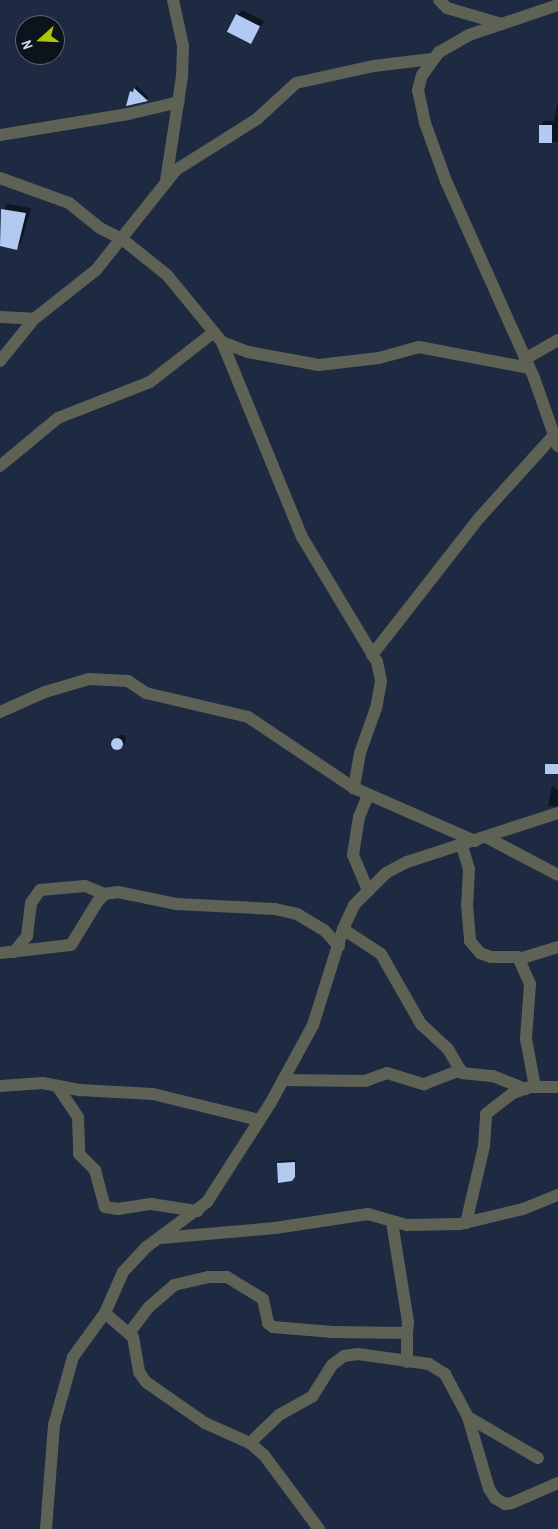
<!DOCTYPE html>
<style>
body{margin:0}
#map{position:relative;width:558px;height:1529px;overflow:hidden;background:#1d2a42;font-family:"Archivo Narrow",sans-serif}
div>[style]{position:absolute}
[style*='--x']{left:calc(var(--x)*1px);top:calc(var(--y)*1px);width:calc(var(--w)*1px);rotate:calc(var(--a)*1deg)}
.shadow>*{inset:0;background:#0007}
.building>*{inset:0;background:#b2c9f2;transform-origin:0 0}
.round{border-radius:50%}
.minor>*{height:12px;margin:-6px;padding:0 6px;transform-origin:6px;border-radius:6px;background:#5e6254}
span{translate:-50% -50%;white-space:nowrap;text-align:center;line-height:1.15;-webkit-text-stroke:5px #0d131d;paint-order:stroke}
.north{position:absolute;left:15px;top:15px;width:50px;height:50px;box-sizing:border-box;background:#0d131d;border:1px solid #5d6470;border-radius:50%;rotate:250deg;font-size:14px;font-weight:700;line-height:20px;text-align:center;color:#d5deed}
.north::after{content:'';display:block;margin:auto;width:18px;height:22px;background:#aec509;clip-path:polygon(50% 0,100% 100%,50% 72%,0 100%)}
</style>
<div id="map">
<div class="shadow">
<i style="clip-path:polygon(242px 10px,264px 21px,251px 42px,237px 15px)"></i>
<i style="clip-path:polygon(137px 86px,149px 98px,128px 104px,131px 92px)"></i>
<i style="clip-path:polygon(558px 102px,558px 142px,542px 142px,540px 126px,544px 121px,554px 121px)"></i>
<i style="clip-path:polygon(7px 204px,31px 208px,21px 243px,16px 248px,0 245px,0 218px)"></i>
<i style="clip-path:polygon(119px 735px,125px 735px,126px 741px,121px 747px,114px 746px,113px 741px)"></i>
<i style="clip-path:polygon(558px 763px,558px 773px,546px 766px,548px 764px)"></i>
<i style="clip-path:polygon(552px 785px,558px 790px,558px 806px,548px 806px)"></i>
<i style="clip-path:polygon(296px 1160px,294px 1178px,278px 1163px,280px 1161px)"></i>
</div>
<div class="building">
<i style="left:236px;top:14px;width:27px;height:20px;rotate:27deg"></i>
<i style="clip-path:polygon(134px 88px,148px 101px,126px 106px,130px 91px,133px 92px)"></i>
<i style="left:539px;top:125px;width:13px;height:18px"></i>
<i style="clip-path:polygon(1px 209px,26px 213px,17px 250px,0 246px)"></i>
<i class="round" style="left:111px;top:738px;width:12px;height:12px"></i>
<i style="left:558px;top:764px;width:10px;height:13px;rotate:90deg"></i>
<i style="clip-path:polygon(295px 1162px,295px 1177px,292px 1181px,278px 1183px,277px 1163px)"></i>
</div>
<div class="minor">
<i style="--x:439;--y:0;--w:11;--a:45"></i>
<i style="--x:447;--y:8;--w:57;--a:16.2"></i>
<i style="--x:558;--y:5;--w:94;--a:161.4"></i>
<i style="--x:469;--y:35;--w:34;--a:150"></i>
<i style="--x:439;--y:52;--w:29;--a:126"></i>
<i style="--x:422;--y:75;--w:16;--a:105"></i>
<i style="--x:418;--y:90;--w:34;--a:78"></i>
<i style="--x:425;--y:123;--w:62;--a:70.1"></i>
<i style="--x:446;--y:181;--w:216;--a:65.9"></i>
<i style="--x:534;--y:378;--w:72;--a:70.6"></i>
<i style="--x:0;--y:135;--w:130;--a:-9.3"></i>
<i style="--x:128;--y:114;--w:52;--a:-13.2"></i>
<i style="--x:0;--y:178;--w:73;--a:19.9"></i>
<i style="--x:69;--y:203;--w:40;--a:39"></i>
<i style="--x:100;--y:228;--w:25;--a:27"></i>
<i style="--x:122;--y:239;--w:58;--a:38.7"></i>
<i style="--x:167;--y:275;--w:87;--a:50.6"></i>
<i style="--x:222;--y:342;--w:211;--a:67.7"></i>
<i style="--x:302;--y:537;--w:146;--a:59"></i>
<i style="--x:377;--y:662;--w:19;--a:78"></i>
<i style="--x:381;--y:681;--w:27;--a:100"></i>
<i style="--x:376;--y:708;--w:48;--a:109.6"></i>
<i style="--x:360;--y:753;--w:36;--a:100"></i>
<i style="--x:166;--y:181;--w:106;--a:-81.3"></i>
<i style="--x:182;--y:76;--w:30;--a:-88"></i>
<i style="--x:183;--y:46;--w:47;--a:-102.3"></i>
<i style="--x:0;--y:317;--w:34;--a:3"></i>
<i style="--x:222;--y:342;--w:28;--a:21"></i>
<i style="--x:248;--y:352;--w:72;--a:10.4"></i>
<i style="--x:319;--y:365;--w:60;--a:-6.7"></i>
<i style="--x:379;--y:358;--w:41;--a:-15.4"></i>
<i style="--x:419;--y:347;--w:112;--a:10.8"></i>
<i style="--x:525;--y:359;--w:38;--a:-30"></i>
<i style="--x:0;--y:361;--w:54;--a:-51"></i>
<i style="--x:34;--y:319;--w:79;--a:-38.3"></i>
<i style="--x:96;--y:270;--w:128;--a:-51.3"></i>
<i style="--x:176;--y:170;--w:96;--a:-32.2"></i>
<i style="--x:257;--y:119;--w:53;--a:-42.7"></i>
<i style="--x:296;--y:83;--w:80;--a:-12.3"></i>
<i style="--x:374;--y:66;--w:58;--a:-6.9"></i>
<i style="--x:0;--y:466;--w:75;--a:-39.6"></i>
<i style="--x:58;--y:418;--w:99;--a:-21.4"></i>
<i style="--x:150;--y:382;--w:81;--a:-38"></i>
<i style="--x:372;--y:655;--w:175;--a:-52"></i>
<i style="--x:480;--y:517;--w:110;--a:-47.9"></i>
<i style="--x:0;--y:712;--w:49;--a:-24"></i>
<i style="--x:45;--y:692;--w:46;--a:-16.5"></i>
<i style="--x:89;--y:679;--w:39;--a:3"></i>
<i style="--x:128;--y:681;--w:22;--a:34"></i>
<i style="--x:146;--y:693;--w:105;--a:13.2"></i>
<i style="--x:248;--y:717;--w:128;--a:33.8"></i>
<i style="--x:354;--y:788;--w:132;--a:23.7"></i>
<i style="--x:368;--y:795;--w:24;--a:112"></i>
<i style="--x:359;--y:817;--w:38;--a:99"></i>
<i style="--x:353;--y:855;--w:39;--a:67"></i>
<i style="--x:486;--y:837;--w:81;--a:27.8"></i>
<i style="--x:462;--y:846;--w:24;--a:73"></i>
<i style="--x:469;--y:869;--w:36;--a:93"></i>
<i style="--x:467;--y:905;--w:36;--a:85"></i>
<i style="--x:470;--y:941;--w:16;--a:50"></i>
<i style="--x:480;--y:953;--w:12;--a:20"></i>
<i style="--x:491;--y:957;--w:27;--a:0"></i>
<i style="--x:518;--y:957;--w:30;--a:66"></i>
<i style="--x:530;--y:984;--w:55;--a:94.2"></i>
<i style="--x:526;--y:1039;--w:49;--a:79.4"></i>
<i style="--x:343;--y:929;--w:45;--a:33.3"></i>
<i style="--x:381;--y:954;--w:81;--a:60.3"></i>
<i style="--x:421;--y:1024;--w:37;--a:43"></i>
<i style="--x:448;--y:1049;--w:28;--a:60"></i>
<i style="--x:462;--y:1073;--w:31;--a:6"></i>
<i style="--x:493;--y:1076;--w:35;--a:22"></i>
<i style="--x:14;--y:952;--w:21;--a:-51"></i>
<i style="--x:27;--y:936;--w:33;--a:-83"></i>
<i style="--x:31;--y:903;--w:16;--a:-55"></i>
<i style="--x:40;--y:890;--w:45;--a:-5.1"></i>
<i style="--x:85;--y:886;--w:22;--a:22"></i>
<i style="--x:0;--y:953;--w:71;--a:-6.4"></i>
<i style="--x:71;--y:945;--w:52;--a:-58.5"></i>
<i style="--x:98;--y:901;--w:10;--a:-45"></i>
<i style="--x:105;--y:894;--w:13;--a:-9"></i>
<i style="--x:118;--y:892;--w:59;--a:11.7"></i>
<i style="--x:176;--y:904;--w:99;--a:2.9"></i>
<i style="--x:275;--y:909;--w:23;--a:13"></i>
<i style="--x:297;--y:914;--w:31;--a:31"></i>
<i style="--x:324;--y:930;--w:22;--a:47"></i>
<i style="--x:519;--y:959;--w:41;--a:-17.1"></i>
<i style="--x:283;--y:1080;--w:82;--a:0.7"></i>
<i style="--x:365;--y:1081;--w:23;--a:-20"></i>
<i style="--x:387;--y:1073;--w:39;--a:17"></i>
<i style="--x:424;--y:1084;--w:39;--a:-21"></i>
<i style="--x:0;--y:1086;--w:43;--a:-4"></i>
<i style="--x:43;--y:1083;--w:38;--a:11"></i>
<i style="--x:80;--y:1090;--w:73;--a:3.1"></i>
<i style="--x:153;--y:1094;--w:109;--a:13.8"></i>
<i style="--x:57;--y:1086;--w:37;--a:56"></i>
<i style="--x:78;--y:1117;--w:37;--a:88"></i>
<i style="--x:79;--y:1154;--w:23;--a:45"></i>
<i style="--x:95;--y:1170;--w:38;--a:75"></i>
<i style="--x:105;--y:1207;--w:13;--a:9"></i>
<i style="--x:118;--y:1209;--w:33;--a:-9"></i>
<i style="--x:151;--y:1204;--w:47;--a:8.7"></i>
<i style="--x:392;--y:1222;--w:101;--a:80.9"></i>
<i style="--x:408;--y:1322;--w:11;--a:95"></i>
<i style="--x:466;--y:1223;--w:79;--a:-76.8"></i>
<i style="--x:484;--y:1146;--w:32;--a:-86"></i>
<i style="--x:486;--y:1114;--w:34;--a:-38"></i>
<i style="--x:513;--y:1093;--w:18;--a:-19"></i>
<i style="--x:530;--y:1087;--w:28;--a:0"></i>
<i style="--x:161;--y:1238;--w:114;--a:-5"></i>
<i style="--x:275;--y:1228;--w:94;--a:-8.6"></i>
<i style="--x:368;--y:1214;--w:41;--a:15.8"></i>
<i style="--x:407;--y:1225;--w:53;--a:-1.1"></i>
<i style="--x:460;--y:1224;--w:65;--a:-13.4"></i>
<i style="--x:523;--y:1209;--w:38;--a:-22"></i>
<i style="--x:105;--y:1313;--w:37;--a:41"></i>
<i style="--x:133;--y:1337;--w:36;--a:80"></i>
<i style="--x:139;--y:1372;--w:12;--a:55"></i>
<i style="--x:146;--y:1382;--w:72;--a:34.8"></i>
<i style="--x:205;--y:1423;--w:49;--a:24"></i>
<i style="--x:250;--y:1443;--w:18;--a:41"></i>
<i style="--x:264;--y:1455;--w:92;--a:53.4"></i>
<i style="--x:130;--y:1332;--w:31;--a:-53"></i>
<i style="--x:149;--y:1307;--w:33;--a:-41"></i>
<i style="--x:174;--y:1285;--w:35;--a:-13"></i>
<i style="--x:208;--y:1277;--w:19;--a:0"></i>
<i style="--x:227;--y:1277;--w:42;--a:31.4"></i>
<i style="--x:263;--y:1299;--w:25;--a:78"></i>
<i style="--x:268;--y:1323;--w:6;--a:39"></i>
<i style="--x:273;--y:1327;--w:60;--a:4.8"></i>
<i style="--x:333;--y:1332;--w:74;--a:0.8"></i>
<i style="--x:407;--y:1333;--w:29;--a:90"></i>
<i style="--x:468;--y:1417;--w:81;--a:30.4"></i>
<i style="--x:250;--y:1443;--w:40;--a:-44"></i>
<i style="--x:279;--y:1415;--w:38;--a:-29"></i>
<i style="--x:312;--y:1397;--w:38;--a:-58"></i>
<i style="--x:332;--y:1365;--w:15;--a:-37"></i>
<i style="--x:344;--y:1356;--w:14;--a:-8"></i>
<i style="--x:358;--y:1354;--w:72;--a:8"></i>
<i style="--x:429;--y:1364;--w:19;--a:32"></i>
<i style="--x:445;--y:1374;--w:49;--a:61.9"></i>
<i style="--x:468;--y:1417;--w:75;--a:73.7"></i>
<i style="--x:489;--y:1489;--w:11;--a:56"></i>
<i style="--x:495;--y:1498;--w:12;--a:31"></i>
<i style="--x:505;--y:1504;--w:7;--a:-8"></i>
<i style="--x:512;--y:1503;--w:50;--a:-23.5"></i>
<i style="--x:46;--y:1529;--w:104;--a:-85.6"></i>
<i style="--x:54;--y:1425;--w:71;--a:-74.4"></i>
<i style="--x:73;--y:1357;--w:54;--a:-54"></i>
<i style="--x:105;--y:1313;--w:45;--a:-66.3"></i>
<i style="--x:123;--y:1272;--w:33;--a:-47"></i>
<i style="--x:145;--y:1248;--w:77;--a:-36.6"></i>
<i style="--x:207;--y:1202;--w:117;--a:-57.3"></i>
<i style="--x:270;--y:1104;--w:90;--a:-61.4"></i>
<i style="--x:313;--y:1025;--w:101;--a:-72.6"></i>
<i style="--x:343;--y:929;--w:26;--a:-65"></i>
<i style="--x:354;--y:905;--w:45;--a:-45"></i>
<i style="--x:386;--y:873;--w:24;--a:-28"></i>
<i style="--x:407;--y:862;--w:159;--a:-18"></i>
</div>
<div class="north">N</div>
</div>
